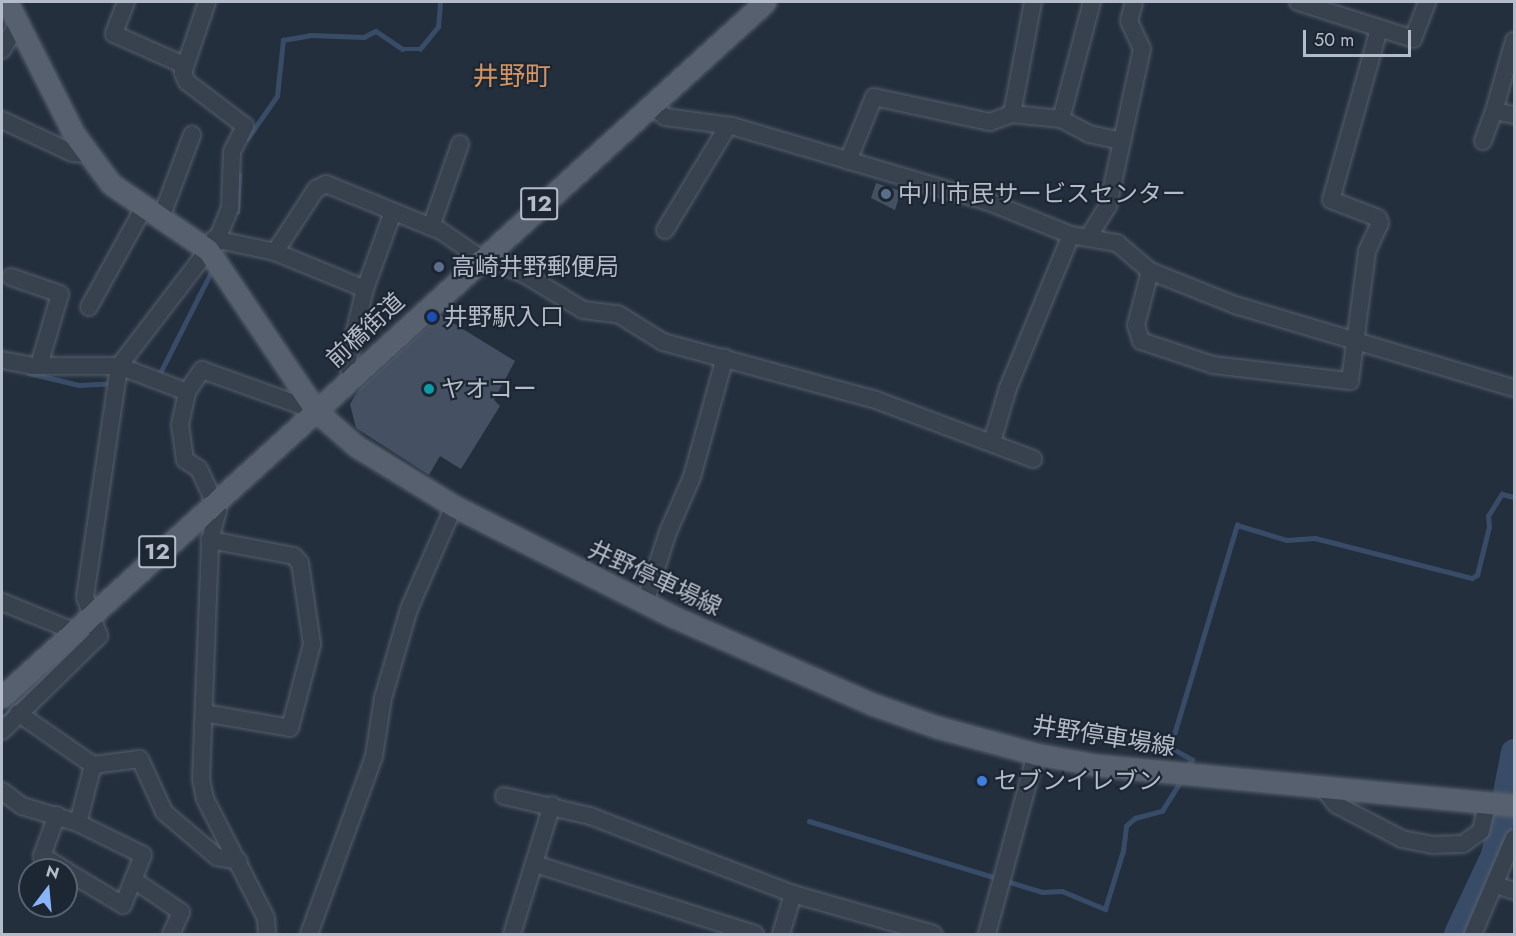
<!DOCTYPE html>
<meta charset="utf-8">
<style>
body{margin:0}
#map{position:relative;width:1516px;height:936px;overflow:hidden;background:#242f3e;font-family:Jost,"Noto Sans JP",sans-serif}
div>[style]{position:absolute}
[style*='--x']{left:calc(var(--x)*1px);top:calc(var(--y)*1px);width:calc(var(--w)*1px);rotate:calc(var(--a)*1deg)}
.stream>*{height:4.5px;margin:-2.25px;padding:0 2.25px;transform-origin:2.25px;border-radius:2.25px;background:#394c67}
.river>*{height:26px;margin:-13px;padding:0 13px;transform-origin:13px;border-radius:13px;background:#394c67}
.building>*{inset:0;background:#455162}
.roads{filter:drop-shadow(0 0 2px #565f6c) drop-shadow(0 0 2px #565f6c)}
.minor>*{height:16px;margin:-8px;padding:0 8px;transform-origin:8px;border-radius:8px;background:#38414e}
.major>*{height:21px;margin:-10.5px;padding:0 10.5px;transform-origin:10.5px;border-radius:10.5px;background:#56606e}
.dots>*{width:16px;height:16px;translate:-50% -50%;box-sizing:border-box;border:3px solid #1d2633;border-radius:50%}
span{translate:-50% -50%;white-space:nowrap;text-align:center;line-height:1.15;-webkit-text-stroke:4.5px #1d2633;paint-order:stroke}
.shield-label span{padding:2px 4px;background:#1d2633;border:2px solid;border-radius:4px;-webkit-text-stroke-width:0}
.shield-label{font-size:22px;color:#b4bcc9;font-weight:700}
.poi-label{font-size:24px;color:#b4bcc9}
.left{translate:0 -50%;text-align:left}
.street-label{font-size:24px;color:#b4bcc9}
.neighbourhood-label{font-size:26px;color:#d59563}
.frame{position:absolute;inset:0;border:3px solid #b4bcc9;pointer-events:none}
.north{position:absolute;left:18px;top:858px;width:60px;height:60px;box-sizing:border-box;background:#1d2633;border:2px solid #59626f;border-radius:50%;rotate:16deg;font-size:16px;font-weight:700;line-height:24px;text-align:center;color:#b4bcc9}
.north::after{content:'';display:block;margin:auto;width:21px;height:27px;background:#8ab4f8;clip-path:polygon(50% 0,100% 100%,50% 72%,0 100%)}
.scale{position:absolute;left:1303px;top:30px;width:108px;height:27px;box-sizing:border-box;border:3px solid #b4bcc9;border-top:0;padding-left:8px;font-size:18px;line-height:21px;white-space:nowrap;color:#b4bcc9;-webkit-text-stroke:4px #1d2633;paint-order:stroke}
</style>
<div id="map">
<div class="stream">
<i style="--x:247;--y:139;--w:52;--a:-55.1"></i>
<i style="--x:277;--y:96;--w:56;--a:-83.9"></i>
<i style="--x:283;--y:40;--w:27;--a:-10"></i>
<i style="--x:310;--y:35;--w:54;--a:2.1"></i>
<i style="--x:364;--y:37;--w:13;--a:-27"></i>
<i style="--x:376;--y:31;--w:32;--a:34"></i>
<i style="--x:403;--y:49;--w:17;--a:0"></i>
<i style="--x:420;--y:49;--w:28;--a:-51"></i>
<i style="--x:438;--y:27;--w:25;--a:-85"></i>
<i style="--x:237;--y:212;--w:37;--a:-87"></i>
<i style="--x:29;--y:373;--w:51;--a:13.5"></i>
<i style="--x:79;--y:385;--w:34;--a:-3"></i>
<i style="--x:159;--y:375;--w:120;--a:-63.2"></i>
<i style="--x:2;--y:718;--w:114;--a:-43.9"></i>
<i style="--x:1187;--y:767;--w:9;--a:-54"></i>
<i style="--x:1192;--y:760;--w:25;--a:-151"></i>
<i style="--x:1170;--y:748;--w:233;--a:-73.3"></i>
<i style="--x:1237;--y:525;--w:52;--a:16.7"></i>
<i style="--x:1287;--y:540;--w:28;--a:-4"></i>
<i style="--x:1315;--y:538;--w:162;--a:14.3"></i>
<i style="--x:1472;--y:578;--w:6;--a:-31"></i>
<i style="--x:1477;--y:575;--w:49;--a:-76"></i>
<i style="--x:1489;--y:527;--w:11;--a:-95"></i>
<i style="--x:1488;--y:516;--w:26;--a:-58"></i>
<i style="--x:1502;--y:494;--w:12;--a:14"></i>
<i style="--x:809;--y:821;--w:244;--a:16.9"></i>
<i style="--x:1042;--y:892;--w:20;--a:-3"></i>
<i style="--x:1062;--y:891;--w:47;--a:22.7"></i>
<i style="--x:1105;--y:909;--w:61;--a:-72.8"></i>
<i style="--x:1123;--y:851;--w:25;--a:-83"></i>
<i style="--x:1126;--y:826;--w:12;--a:-42"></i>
<i style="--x:1135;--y:818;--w:28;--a:-15"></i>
<i style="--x:1162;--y:811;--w:36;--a:-58"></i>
</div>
<div class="river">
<i style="--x:1457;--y:934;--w:87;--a:-64.9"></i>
<i style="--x:1494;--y:855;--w:105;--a:-79"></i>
</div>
<div class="building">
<i style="clip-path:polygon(876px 183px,901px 191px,895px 210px,871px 198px)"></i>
<i style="clip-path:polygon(440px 315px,515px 361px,494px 400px,500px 406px,461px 469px,440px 456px,429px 475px,356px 428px,350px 404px,359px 389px)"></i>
</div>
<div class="roads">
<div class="minor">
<i style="--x:126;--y:2;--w:34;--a:111"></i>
<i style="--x:114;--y:34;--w:77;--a:23.9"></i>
<i style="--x:207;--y:2;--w:75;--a:108.7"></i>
<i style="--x:183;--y:73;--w:10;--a:66"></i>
<i style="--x:187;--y:82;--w:73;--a:37.2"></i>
<i style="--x:245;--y:126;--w:29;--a:117"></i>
<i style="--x:232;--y:152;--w:56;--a:92"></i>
<i style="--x:230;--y:208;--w:50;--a:112.4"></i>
<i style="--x:1298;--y:2;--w:121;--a:17.8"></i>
<i style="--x:1413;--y:39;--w:40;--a:-69"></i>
<i style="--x:2;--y:50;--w:31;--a:-59"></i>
<i style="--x:651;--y:104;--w:19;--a:43"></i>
<i style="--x:665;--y:117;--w:68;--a:7.7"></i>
<i style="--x:732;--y:126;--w:268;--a:16.5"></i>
<i style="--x:989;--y:202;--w:88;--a:21.9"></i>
<i style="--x:1071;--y:235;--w:47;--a:9.9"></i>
<i style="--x:1117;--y:243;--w:43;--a:40.3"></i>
<i style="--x:1150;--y:271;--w:92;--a:21.8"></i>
<i style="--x:1235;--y:305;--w:291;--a:16.6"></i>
<i style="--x:1494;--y:111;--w:73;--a:-74.1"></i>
<i style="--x:1012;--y:114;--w:114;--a:-79.4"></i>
<i style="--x:1061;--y:119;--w:121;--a:-75.2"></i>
<i style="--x:2;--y:120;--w:77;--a:25.2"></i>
<i style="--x:72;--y:153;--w:15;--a:4"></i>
<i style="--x:1483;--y:141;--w:32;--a:-70"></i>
<i style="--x:1494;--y:111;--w:20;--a:11"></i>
<i style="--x:848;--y:161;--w:69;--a:-67.9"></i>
<i style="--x:874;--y:97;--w:119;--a:12.2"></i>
<i style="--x:990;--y:122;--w:23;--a:-20"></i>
<i style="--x:1012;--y:114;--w:49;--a:5.8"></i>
<i style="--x:1061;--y:119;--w:32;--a:28"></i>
<i style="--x:1089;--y:134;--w:34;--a:12"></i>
<i style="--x:161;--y:218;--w:89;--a:-69.5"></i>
<i style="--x:431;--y:227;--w:88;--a:-70.7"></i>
<i style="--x:665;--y:230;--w:122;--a:-58.8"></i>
<i style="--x:1089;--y:236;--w:36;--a:-58"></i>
<i style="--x:1108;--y:206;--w:161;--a:-77.8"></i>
<i style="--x:1142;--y:49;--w:31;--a:-115"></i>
<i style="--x:1129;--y:21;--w:20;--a:-75"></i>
<i style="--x:214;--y:239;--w:62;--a:12"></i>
<i style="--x:275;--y:252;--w:97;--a:22.3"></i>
<i style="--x:275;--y:252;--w:75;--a:-56.9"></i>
<i style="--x:316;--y:189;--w:11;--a:-27"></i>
<i style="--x:326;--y:184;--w:124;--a:22.2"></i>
<i style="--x:441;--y:231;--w:46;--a:34.4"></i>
<i style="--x:479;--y:257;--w:48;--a:20.7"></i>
<i style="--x:524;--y:274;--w:69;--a:31.4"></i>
<i style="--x:583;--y:310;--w:35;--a:7"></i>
<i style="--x:618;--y:314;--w:53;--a:31.9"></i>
<i style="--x:663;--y:342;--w:221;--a:15.2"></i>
<i style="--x:876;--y:400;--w:168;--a:20.6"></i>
<i style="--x:1150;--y:271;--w:56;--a:104.5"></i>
<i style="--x:1136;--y:325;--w:17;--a:73"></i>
<i style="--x:1141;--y:341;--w:76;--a:18.4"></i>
<i style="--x:1213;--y:365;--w:138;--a:6.7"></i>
<i style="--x:1350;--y:381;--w:131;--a:-82.5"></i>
<i style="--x:1367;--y:251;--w:31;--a:-65"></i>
<i style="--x:1380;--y:223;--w:5;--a:-112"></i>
<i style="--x:1378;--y:218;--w:50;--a:-159"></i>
<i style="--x:1331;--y:200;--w:178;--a:-74.3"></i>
<i style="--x:11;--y:277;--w:52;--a:19.1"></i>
<i style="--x:60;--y:294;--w:75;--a:106.3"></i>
<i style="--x:89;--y:307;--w:112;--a:-61.1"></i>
<i style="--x:2;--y:360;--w:32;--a:11"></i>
<i style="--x:33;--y:366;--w:86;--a:0"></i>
<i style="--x:119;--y:366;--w:146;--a:-52.5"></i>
<i style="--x:353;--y:378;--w:16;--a:-112"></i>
<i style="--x:347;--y:363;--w:76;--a:-76.3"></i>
<i style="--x:365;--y:289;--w:82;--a:-70"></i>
<i style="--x:992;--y:442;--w:56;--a:-73.5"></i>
<i style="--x:1008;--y:388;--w:165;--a:-67.6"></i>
<i style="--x:2;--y:602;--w:74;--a:22.1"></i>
<i style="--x:645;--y:603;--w:75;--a:-72.1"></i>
<i style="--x:668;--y:532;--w:60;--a:-66.4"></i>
<i style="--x:692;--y:477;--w:124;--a:-74.6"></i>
<i style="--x:18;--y:713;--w:91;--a:34.7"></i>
<i style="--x:93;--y:765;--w:47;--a:-7.3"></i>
<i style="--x:140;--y:759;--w:58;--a:65.6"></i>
<i style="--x:164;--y:812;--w:70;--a:40.3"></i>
<i style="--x:217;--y:857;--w:22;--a:10"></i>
<i style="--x:204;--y:713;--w:87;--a:9.9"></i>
<i style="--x:290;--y:728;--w:87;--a:-75.3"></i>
<i style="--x:312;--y:644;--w:82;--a:-98.4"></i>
<i style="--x:300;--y:563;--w:9;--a:-131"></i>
<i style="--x:294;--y:556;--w:86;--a:-169.2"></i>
<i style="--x:2;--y:731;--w:136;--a:-44.4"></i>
<i style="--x:99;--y:636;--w:41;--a:-109.7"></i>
<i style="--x:85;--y:597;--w:233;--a:-81.6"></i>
<i style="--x:119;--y:366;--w:73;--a:20.9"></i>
<i style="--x:1323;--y:788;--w:22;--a:51"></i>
<i style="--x:1337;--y:805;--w:73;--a:27.6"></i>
<i style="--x:1402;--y:839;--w:31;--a:11"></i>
<i style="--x:1432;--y:845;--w:31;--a:-2"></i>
<i style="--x:1463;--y:844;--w:22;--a:-36"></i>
<i style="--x:1481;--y:831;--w:31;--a:-77"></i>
<i style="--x:2;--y:791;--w:25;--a:37"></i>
<i style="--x:22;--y:806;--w:59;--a:16.9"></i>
<i style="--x:78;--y:823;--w:72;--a:26.2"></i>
<i style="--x:143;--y:855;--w:54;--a:111.8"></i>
<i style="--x:123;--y:905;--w:66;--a:-149.2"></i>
<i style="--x:504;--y:796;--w:88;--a:13.1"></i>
<i style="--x:590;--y:816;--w:217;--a:21"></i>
<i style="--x:793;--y:894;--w:146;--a:15.9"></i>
<i style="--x:57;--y:815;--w:44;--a:110.1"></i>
<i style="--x:42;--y:856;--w:27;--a:31"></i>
<i style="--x:78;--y:823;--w:60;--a:-75.5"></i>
<i style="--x:535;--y:864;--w:231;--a:17.7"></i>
<i style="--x:134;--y:880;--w:57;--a:34.2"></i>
<i style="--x:181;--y:912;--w:24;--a:114"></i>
<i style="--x:1496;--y:885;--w:19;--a:18"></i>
<i style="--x:267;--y:934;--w:16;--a:-94"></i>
<i style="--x:266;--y:918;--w:134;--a:-117.1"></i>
<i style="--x:205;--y:799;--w:20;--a:-101"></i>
<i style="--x:201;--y:779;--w:239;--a:-87.8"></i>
<i style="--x:210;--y:540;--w:31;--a:-75"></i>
<i style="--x:218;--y:510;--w:45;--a:-114.9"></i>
<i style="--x:199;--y:469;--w:17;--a:-147"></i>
<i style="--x:185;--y:460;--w:35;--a:-98"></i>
<i style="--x:180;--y:425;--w:34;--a:-78"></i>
<i style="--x:187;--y:392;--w:27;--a:-56"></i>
<i style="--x:202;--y:370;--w:121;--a:19.8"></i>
<i style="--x:309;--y:934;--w:189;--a:-69.9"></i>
<i style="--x:374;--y:756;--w:59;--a:-81.2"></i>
<i style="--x:383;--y:698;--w:93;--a:-73.7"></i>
<i style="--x:409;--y:609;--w:112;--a:-66.4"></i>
<i style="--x:512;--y:934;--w:135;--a:-72.8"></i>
<i style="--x:781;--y:934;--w:42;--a:-73.3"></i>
<i style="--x:987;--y:934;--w:187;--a:-74.8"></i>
<i style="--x:1473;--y:934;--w:104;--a:-66.9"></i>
</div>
<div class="major">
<i style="--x:7;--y:2;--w:148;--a:63.1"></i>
<i style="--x:74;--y:134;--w:62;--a:53.5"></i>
<i style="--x:111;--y:184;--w:117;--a:34.2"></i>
<i style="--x:208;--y:250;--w:194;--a:56.1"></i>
<i style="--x:316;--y:411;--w:53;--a:41.2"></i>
<i style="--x:356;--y:446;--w:115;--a:31.5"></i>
<i style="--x:454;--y:506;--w:246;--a:26.8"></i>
<i style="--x:674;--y:617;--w:216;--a:23.7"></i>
<i style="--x:872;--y:704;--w:69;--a:19.5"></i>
<i style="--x:937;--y:727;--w:103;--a:15.3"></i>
<i style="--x:1036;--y:754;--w:61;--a:10.4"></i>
<i style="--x:1096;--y:765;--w:420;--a:5.5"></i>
<i style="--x:2;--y:697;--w:1032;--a:-42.33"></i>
</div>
</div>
<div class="dots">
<i style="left:886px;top:194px;background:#5c6f8a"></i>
<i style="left:439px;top:267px;background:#5c6f8a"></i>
<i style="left:432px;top:317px;background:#1a4fb4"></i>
<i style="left:429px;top:389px;background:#0f9aa8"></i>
<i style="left:982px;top:781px;background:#3f7fe0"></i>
</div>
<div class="shield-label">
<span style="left:539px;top:204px">12</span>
<span style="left:157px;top:552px">12</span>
</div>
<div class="poi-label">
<span class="left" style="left:898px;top:194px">中川市民サービスセンター</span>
<span class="left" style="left:451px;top:267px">高崎井野郵便局</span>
<span class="left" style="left:444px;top:317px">井野駅入口</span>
<span class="left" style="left:441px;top:389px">ヤオコー</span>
<span class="left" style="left:994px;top:781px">セブンイレブン</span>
</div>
<div class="street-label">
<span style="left:365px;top:330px;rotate:-43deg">前橋街道</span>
<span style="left:655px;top:578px;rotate:25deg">井野停車場線</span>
<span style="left:1104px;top:736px;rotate:9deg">井野停車場線</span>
</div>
<div class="neighbourhood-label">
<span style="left:512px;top:77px">井野町</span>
</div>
<div class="frame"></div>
<div class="north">N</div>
<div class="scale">50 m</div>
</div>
